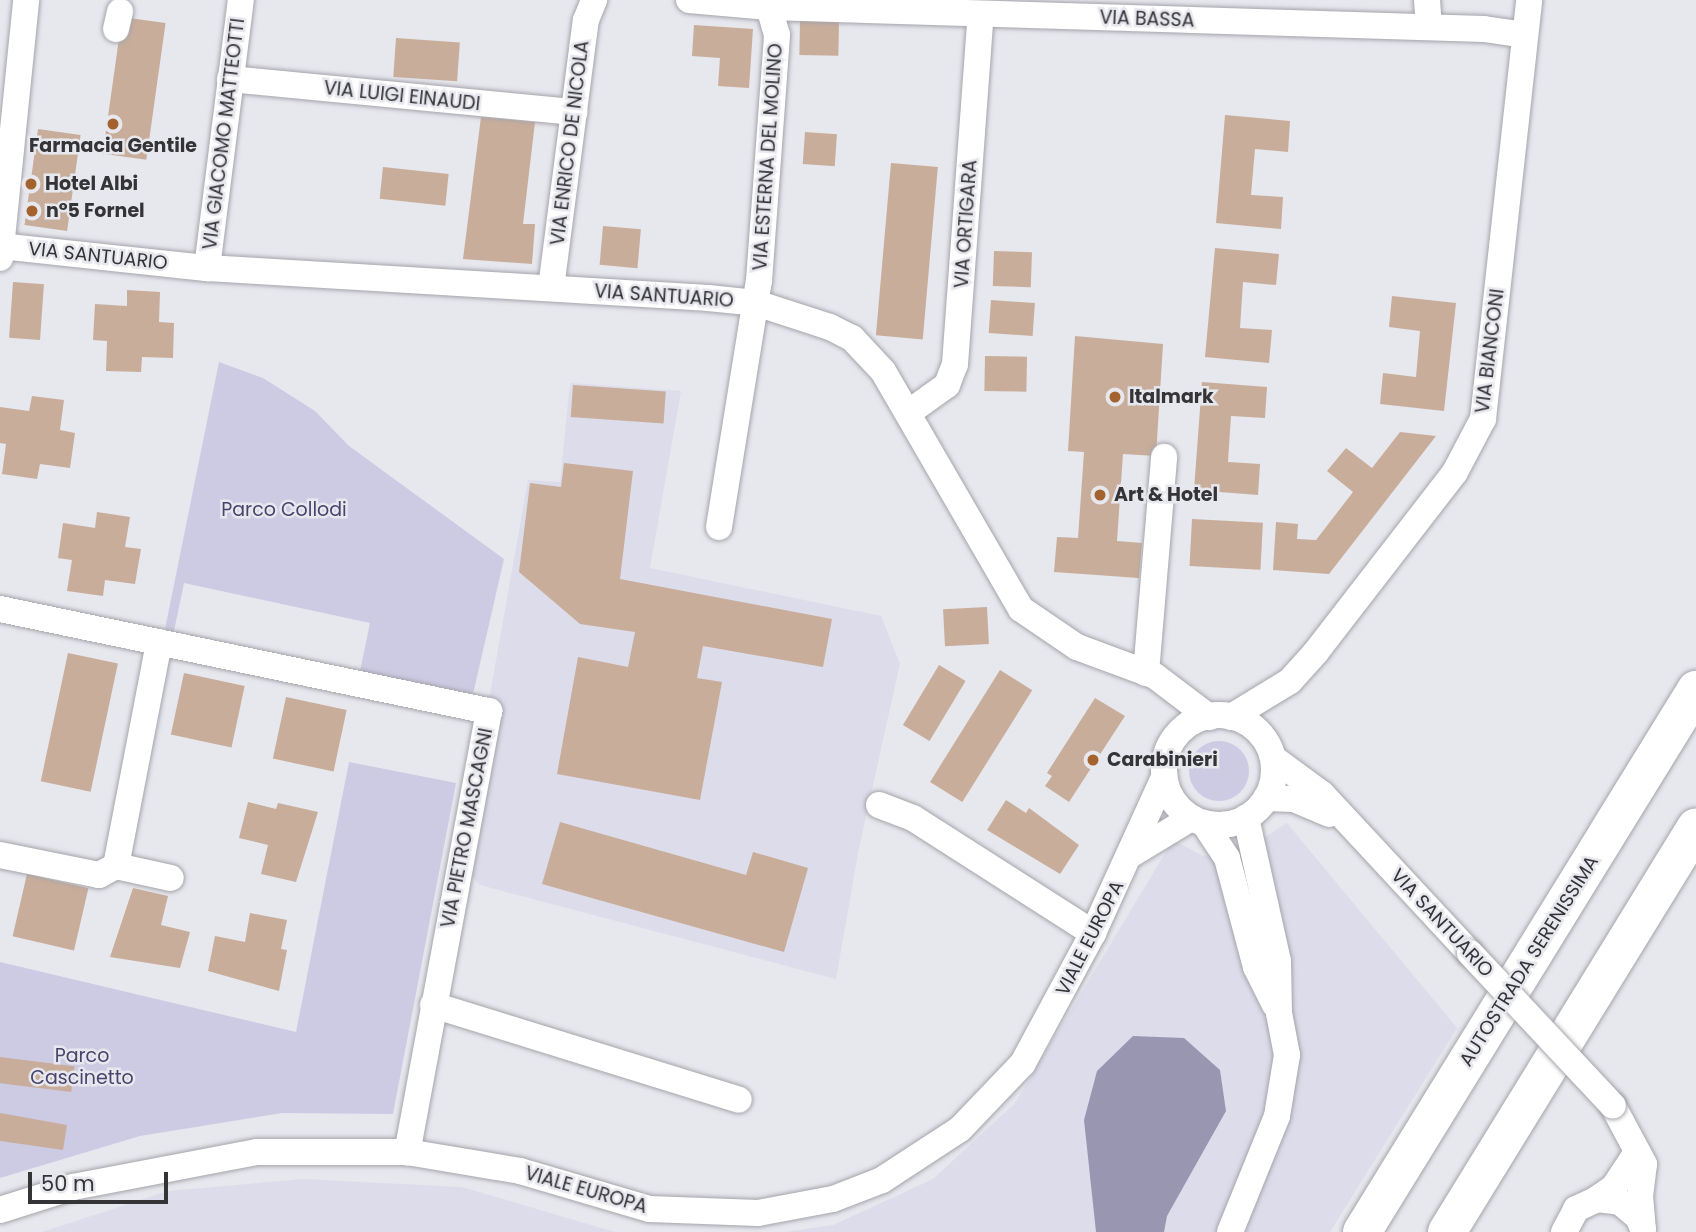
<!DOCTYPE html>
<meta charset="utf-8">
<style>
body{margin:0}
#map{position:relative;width:1696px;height:1232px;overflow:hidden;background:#e7e7ee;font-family:Poppins,sans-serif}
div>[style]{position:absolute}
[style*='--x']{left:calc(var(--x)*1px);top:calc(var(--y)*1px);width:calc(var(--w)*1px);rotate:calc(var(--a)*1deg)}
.built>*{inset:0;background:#dddceb}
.green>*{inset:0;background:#cdcbe4}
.round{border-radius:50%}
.water>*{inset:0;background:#9996b2}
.building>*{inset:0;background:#c8ad9b;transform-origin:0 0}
.roads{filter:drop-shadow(0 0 2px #a5a4ab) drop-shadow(0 0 2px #a5a4ab)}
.minor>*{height:26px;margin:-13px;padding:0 13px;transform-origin:13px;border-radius:13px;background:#fff}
.minor>.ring{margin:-13px;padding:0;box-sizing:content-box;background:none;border:26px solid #fff;border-radius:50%}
.highway>*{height:38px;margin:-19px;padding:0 19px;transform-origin:19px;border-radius:19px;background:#fff}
.bridges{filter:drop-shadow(0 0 2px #a5a4ab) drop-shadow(0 0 2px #a5a4ab)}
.minor-bridge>*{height:26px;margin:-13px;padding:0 13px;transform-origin:13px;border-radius:13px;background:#fff}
.dots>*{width:19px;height:19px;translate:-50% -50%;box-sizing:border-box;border:4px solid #e7e7ee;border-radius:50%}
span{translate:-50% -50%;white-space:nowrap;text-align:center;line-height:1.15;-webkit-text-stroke:5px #e7e7ee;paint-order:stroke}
.street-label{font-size:19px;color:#343437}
.poi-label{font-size:19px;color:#343437;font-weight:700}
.left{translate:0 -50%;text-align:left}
.park-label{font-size:19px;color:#49436d}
.scale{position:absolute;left:28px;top:1172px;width:140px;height:32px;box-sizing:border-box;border:4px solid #343437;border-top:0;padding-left:9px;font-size:21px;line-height:24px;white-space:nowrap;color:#343437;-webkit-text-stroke:5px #e7e7ee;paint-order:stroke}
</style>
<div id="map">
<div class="built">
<i style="clip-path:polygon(570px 383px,681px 391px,650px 568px,881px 616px,900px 664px,859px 848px,836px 979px,480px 885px,460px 863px,528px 480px,560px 482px)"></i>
<i style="clip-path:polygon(1287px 823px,1457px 1028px,1330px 1232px,785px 1232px,833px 1225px,933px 1179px,1015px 1103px,1173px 840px,1203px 856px,1251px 846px)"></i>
<i style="clip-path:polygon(303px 1179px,462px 1187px,615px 1232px,42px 1232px,168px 1191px)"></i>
</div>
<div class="green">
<i style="clip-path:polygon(219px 362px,263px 378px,315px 411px,349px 446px,504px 559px,473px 694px,360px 671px,370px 623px,184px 583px,174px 631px,165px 629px)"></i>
<i class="round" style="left:1189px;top:741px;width:60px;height:60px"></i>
<i style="clip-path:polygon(349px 762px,456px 783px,393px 1114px,282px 1113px,140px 1136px,0 1178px,0 962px,296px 1032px)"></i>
</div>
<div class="water">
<i style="clip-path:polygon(1133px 1036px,1184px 1038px,1220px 1070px,1226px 1111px,1167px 1216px,1164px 1232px,1096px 1232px,1084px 1120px,1097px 1071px)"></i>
</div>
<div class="building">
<i style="left:122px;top:17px;width:44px;height:138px;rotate:8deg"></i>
<i style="left:800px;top:19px;width:39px;height:36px;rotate:1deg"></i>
<i style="clip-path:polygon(694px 25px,753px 29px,749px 88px,718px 86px,720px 58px,692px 56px)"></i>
<i style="left:396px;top:38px;width:64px;height:39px;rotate:4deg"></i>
<i style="clip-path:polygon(1225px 115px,1290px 121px,1288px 152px,1255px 149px,1251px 195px,1283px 197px,1281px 229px,1216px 223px)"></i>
<i style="clip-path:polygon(481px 117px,535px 122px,523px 224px,535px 224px,532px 264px,463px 259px)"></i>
<i style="left:38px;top:129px;width:43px;height:97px;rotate:8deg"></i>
<i style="left:805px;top:132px;width:32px;height:32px;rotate:4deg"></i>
<i style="left:891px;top:163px;width:47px;height:173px;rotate:5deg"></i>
<i style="left:383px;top:167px;width:66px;height:32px;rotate:6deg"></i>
<i style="left:603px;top:226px;width:38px;height:39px;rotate:5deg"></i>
<i style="clip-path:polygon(1215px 248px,1279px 254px,1276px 285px,1243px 282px,1240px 328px,1272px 330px,1269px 363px,1205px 357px)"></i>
<i style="left:994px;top:251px;width:38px;height:35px;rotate:2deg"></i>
<i style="left:13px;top:282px;width:31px;height:56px;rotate:4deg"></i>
<i style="clip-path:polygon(127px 290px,160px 292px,159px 322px,174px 323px,173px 358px,142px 357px,141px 372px,106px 371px,107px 341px,93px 340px,95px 304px,127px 306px)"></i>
<i style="clip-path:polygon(1392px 296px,1456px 303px,1444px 411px,1380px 404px,1383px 373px,1416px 377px,1420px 331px,1389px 327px)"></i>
<i style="left:991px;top:300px;width:44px;height:33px;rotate:4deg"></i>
<i style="clip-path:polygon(1075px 336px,1163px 344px,1156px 456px,1123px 454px,1117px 541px,1142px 543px,1139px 578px,1054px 572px,1057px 537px,1078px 538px,1084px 452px,1068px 451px)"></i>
<i style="left:985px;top:356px;width:42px;height:35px;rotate:1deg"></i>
<i style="clip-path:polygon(1202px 382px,1267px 387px,1265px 418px,1231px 416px,1228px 462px,1260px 464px,1258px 495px,1194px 490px)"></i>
<i style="left:573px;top:385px;width:93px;height:32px;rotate:4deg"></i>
<i style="clip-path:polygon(32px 396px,64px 400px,60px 430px,75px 433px,70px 468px,40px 464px,37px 479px,2px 474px,6px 444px,0 443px,0 407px,29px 411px)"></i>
<i style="clip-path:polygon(1400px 432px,1436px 436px,1329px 574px,1273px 570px,1276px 522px,1298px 524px,1297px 539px,1316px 540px,1353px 492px,1327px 471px,1346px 448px,1372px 468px)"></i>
<i style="clip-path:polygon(564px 463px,633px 471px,620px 579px,832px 619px,823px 667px,703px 646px,697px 678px,722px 682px,700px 800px,557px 774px,578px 657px,628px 667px,635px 632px,580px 624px,519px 572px,530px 483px,561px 487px)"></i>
<i style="clip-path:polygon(97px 512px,130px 517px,125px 547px,141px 549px,135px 584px,105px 580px,103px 596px,67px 591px,72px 560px,58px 558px,63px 523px,95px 528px)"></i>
<i style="left:1192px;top:519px;width:71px;height:47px;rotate:3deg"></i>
<i style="left:987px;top:607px;width:37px;height:44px;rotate:87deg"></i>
<i style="left:68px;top:653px;width:51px;height:131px;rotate:12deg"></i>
<i style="left:939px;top:665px;width:31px;height:70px;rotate:31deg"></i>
<i style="left:1000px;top:670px;width:38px;height:132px;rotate:32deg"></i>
<i style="left:184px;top:673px;width:62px;height:63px;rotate:12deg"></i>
<i style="left:286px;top:697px;width:62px;height:63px;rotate:12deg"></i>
<i style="clip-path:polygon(1095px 698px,1125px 716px,1069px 802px,1045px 786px,1052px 776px,1047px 773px)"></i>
<i style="clip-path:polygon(1006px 800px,1026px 813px,1029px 808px,1079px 845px,1060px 874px,987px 830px)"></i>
<i style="clip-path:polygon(248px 802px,276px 809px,278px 803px,318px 812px,296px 882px,261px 874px,268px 845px,239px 838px)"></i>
<i style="clip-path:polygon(560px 822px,746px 875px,753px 852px,808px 868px,784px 952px,542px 884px)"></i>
<i style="left:27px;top:874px;width:63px;height:64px;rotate:13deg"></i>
<i style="clip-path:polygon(133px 888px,168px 896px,161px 925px,190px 932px,180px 968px,110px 957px)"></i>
<i style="clip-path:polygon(250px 913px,287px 920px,281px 949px,287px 950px,279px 991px,208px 971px,215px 936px,245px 942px)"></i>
<i style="left:0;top:1057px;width:75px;height:26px;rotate:7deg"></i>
<i style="clip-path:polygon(0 1113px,67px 1125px,63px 1150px,0 1141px)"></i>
</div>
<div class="roads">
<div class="minor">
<i style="--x:689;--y:0;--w:80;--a:5"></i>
<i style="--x:769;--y:7;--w:715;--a:1.76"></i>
<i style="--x:1484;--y:29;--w:41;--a:8.3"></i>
<i style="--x:1427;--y:0;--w:27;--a:86"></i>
<i style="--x:116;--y:29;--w:18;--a:-77"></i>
<i style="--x:230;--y:79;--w:346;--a:5.5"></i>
<i style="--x:0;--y:246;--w:208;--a:6.1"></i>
<i style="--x:207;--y:268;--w:502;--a:3.43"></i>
<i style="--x:708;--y:298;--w:48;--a:5.9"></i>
<i style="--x:756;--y:303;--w:78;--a:18"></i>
<i style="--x:830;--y:327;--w:25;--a:27"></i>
<i style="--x:852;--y:338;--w:45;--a:46.8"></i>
<i style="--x:883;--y:371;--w:275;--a:59.9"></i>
<i style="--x:1021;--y:609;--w:68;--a:34.2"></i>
<i style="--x:1077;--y:647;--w:83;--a:20.4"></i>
<i style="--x:1155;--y:676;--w:68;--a:37.2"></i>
<i style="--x:0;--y:258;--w:259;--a:-84.2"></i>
<i style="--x:207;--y:268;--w:270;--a:-82.8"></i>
<i style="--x:551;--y:288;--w:270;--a:-82.6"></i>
<i style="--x:586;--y:20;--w:22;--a:-68"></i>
<i style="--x:908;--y:413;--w:48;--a:-35.7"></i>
<i style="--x:947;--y:385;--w:22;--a:-69"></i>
<i style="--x:955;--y:364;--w:351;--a:-85.8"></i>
<i style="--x:719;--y:527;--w:249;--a:-80.8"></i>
<i style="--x:759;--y:281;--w:247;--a:-85.8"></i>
<i style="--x:777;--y:35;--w:29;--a:-106"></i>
<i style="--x:0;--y:609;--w:500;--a:11.8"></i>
<i style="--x:489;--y:711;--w:449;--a:100.5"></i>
<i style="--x:1146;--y:673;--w:217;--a:-85.2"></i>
<i class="ring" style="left:1164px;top:715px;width:84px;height:84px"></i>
<i style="--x:1231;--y:717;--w:69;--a:-31.4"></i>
<i style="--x:1290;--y:681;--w:39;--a:-48"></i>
<i style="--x:1316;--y:652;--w:227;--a:-52.3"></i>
<i style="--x:1455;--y:472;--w:60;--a:-62.2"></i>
<i style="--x:1483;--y:419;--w:422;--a:-83.7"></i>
<i style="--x:1273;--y:758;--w:61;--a:36.3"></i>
<i style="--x:1322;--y:794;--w:217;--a:47.1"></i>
<i style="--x:1266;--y:798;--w:28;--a:2"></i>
<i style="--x:1294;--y:799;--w:38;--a:23"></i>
<i style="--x:879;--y:805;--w:36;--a:21"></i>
<i style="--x:913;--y:818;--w:214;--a:32.6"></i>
<i style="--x:1204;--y:823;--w:42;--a:56.7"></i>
<i style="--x:1227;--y:858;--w:113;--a:75.1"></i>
<i style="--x:1256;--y:967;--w:42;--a:63.4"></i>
<i style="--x:1132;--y:854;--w:69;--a:-31.4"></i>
<i style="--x:0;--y:855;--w:101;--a:11.4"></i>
<i style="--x:99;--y:875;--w:19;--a:-28"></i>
<i style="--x:116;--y:866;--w:228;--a:-79.1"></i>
<i style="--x:116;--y:866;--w:56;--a:12.3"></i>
<i style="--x:433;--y:1005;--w:320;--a:17.2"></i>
<i style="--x:1613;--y:1106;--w:66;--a:61.9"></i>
<i style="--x:1644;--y:1164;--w:32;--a:97"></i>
<i style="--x:1640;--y:1196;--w:32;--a:85"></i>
<i style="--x:1597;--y:1199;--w:21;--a:-35"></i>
<i style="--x:1614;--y:1187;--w:42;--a:-56.7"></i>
<i style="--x:0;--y:1210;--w:77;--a:-17.5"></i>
<i style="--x:73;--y:1187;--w:187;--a:-10.8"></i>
<i style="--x:257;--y:1152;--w:150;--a:0"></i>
<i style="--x:407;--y:1152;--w:115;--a:9.5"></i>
<i style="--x:520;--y:1171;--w:134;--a:16.4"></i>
<i style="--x:649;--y:1209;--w:109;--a:2.1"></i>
<i style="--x:758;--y:1213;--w:76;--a:-10.6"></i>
<i style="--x:833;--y:1199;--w:53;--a:-21.2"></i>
<i style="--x:882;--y:1180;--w:93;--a:-33.2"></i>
<i style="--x:960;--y:1129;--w:91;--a:-46.3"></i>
<i style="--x:1023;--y:1063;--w:148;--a:-61.7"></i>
<i style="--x:1093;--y:933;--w:171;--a:-65.5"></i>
<i style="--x:1230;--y:1232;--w:125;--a:-67.9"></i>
<i style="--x:1277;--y:1116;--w:62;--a:-80.7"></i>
<i style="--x:1287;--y:1055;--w:43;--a:-100.8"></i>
<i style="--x:1279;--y:1013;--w:52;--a:-91.1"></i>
<i style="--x:1278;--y:961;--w:147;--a:-102.6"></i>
<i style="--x:1564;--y:1232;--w:26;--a:-62"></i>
<i style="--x:1576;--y:1209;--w:23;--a:-25"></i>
<i style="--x:1597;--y:1199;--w:23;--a:7"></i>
<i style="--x:1620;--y:1202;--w:23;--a:40"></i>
<i style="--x:1638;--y:1217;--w:13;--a:67"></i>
</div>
<div class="highway">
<i style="--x:1362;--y:1232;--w:637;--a:-58.36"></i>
<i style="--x:1447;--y:1232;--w:475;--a:-58.4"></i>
</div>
</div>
<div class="bridges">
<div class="minor-bridge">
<i style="--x:1470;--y:953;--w:209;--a:46.9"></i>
</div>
</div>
<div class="dots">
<i style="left:113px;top:124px;background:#a4622e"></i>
<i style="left:31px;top:184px;background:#a4622e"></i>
<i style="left:32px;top:211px;background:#a4622e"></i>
<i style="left:1115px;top:397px;background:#a4622e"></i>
<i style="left:1100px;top:495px;background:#a4622e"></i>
<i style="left:1093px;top:760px;background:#a4622e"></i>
</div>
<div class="street-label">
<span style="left:1147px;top:19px;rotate:2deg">VIA BASSA</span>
<span style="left:402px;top:96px;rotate:6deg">VIA LUIGI EINAUDI</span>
<span style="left:224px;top:134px;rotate:-83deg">VIA GIACOMO MATTEOTTI</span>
<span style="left:570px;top:143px;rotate:-83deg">VIA ENRICO DE NICOLA</span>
<span style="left:768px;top:157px;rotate:-86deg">VIA ESTERNA DEL MOLINO</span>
<span style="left:966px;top:224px;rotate:-86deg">VIA ORTIGARA</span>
<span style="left:98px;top:256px;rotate:6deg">VIA SANTUARIO</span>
<span style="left:664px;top:296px;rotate:4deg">VIA SANTUARIO</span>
<span style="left:1490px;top:351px;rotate:-83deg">VIA BIANCONI</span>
<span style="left:467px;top:828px;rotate:-79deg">VIA PIETRO MASCAGNI</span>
<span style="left:1442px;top:923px;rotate:47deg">VIA SANTUARIO</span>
<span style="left:1090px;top:938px;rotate:-63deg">VIALE EUROPA</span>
<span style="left:1529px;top:961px;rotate:-58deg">AUTOSTRADA SERENISSIMA</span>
<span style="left:586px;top:1190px;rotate:16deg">VIALE EUROPA</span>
</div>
<div class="poi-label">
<span style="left:113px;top:146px">Farmacia Gentile</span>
<span class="left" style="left:45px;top:184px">Hotel Albi</span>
<span class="left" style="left:46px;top:211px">n°5 Fornel</span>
<span class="left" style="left:1129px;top:397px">Italmark</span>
<span class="left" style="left:1114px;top:495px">Art &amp; Hotel</span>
<span class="left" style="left:1107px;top:760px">Carabinieri</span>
</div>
<div class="park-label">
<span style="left:284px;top:510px">Parco Collodi</span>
<span style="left:82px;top:1067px">Parco<br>Cascinetto</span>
</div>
<div class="scale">50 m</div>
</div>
